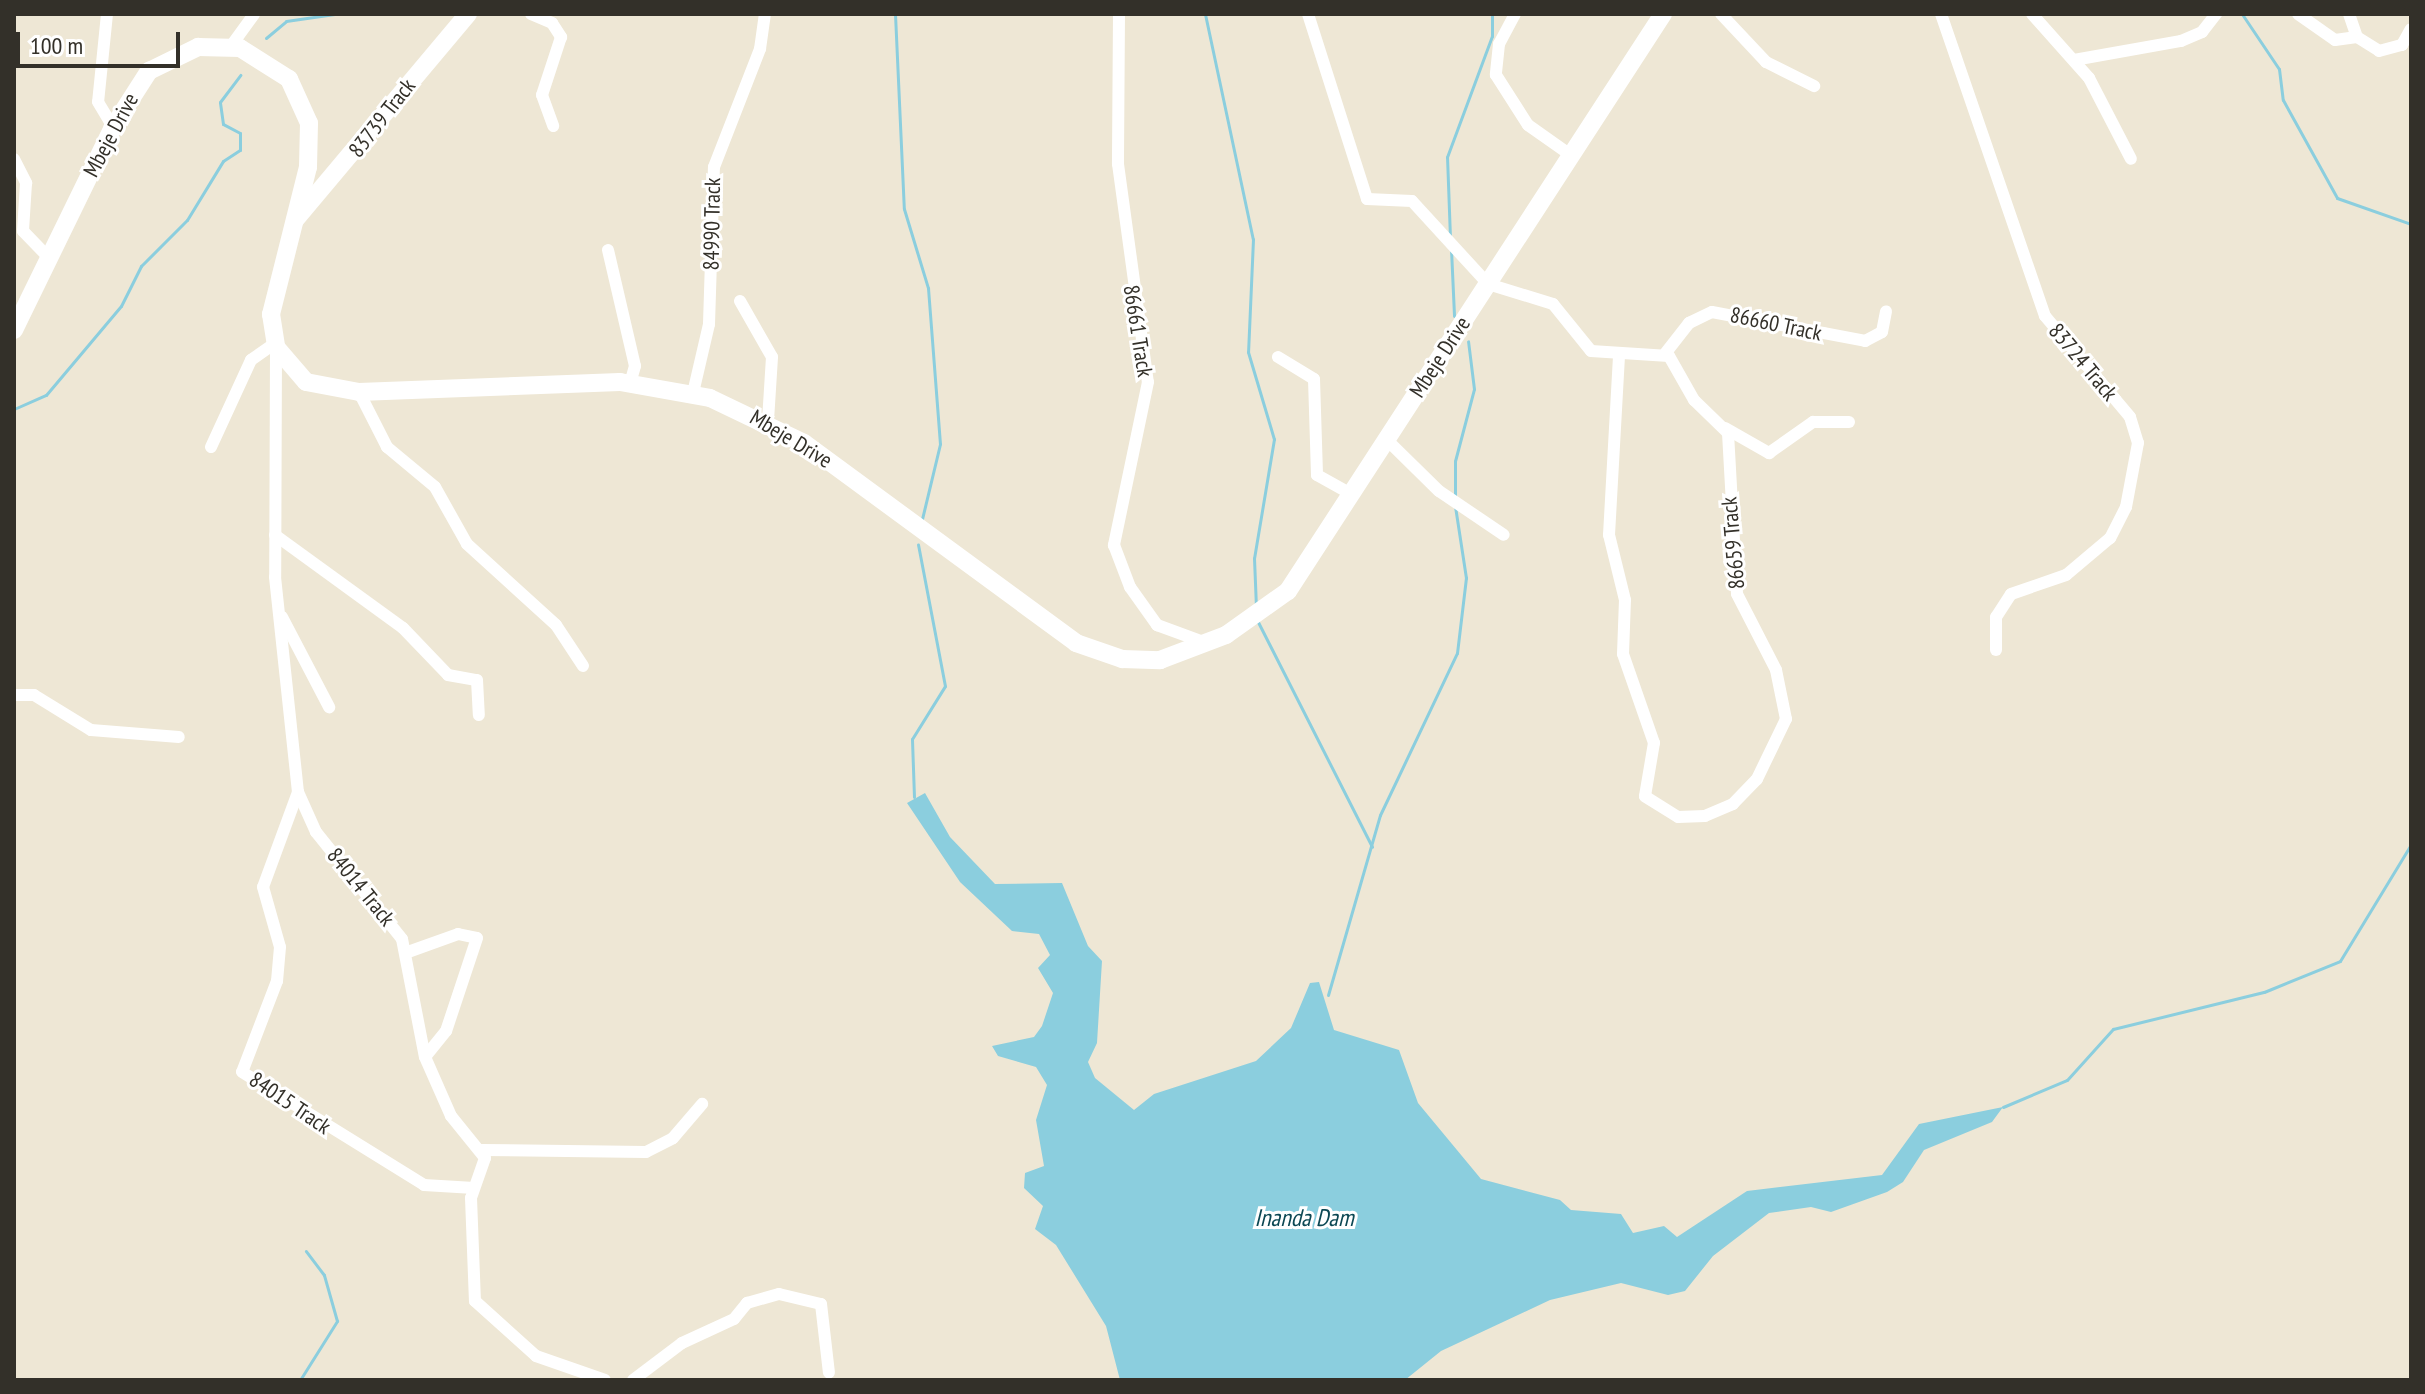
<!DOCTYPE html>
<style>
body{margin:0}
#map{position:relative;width:2425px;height:1394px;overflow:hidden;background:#eee7d5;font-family:"PT Sans Narrow",sans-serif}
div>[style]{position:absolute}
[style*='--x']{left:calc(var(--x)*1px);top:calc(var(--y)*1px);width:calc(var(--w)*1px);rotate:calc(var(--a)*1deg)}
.water>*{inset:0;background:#8bcede}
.stream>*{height:3px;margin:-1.5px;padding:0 1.5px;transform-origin:1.5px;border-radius:1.5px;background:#8bcede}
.street>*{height:12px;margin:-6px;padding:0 6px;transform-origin:6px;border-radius:6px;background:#fff}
.secondary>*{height:18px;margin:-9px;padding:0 9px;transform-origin:9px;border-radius:9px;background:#fff}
span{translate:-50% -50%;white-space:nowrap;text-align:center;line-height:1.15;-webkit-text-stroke:6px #fff;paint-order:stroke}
.street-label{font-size:22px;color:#333029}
.water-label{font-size:24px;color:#0c4854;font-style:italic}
.frame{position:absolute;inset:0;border:16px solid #333029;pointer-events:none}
.scale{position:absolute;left:16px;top:32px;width:164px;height:36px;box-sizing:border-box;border:4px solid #333029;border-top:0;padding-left:10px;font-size:24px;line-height:28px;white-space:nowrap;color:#333029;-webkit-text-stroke:6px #fff;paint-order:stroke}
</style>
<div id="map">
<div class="water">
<i style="clip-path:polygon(925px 793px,950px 837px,995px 884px,1062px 883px,1088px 946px,1102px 961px,1097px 1043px,1088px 1062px,1095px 1078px,1134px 1110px,1154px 1094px,1256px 1061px,1291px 1028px,1310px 983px,1319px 982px,1334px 1030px,1399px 1050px,1418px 1103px,1481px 1179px,1560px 1200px,1571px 1210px,1621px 1214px,1633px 1233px,1664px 1226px,1677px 1237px,1747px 1191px,1882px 1175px,1919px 1124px,2003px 1107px,1992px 1122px,1924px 1150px,1903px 1182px,1887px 1192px,1831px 1212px,1811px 1207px,1769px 1213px,1713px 1256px,1685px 1291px,1668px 1295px,1621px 1283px,1550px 1300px,1441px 1351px,1405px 1380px,1120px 1380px,1106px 1326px,1056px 1245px,1035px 1229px,1043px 1206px,1024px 1188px,1025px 1173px,1044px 1166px,1036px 1120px,1047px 1085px,1036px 1067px,998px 1056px,992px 1046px,1034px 1037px,1042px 1026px,1053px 993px,1038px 968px,1050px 955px,1039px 934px,1012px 931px,960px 882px,907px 803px)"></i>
</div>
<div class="stream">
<i style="--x:895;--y:14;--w:195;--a:87.4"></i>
<i style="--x:904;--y:209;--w:83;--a:73.1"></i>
<i style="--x:928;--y:288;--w:156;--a:85.6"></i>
<i style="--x:940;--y:444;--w:77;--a:103.5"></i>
<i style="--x:1205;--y:14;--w:230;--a:78"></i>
<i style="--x:1253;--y:239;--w:113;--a:92.5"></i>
<i style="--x:1248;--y:352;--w:91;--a:73.4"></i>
<i style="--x:1274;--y:439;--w:121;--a:99.5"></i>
<i style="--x:1254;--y:558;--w:49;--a:87.7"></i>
<i style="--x:2242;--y:14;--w:66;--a:56.1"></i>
<i style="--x:2279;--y:69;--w:31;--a:83"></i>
<i style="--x:2283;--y:100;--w:112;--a:61.1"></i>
<i style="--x:2337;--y:198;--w:78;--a:19.4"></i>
<i style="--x:266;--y:38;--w:26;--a:-40"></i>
<i style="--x:286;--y:21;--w:49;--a:-8.1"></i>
<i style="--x:1450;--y:238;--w:81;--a:-92.1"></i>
<i style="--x:1447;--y:157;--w:129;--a:-69.6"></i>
<i style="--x:1492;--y:36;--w:22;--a:-90"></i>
<i style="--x:1451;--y:249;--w:67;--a:87.4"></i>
<i style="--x:14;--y:409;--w:35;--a:-24"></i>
<i style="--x:46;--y:395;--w:116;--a:-49.9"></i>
<i style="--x:121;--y:306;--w:45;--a:-63.4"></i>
<i style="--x:141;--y:266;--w:65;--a:-45"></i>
<i style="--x:187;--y:220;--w:69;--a:-58.6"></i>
<i style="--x:223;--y:161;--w:20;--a:-33"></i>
<i style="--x:240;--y:150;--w:17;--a:-90"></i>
<i style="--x:240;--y:133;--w:19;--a:-152"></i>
<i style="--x:223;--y:124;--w:22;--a:-98"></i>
<i style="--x:220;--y:102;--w:34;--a:-53"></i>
<i style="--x:1455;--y:498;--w:37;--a:-90"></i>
<i style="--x:1455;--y:461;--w:74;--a:-75.2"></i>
<i style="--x:1474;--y:389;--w:48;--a:-97.1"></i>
<i style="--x:1258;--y:622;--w:252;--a:63.1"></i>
<i style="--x:914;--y:797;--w:58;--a:-92"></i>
<i style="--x:912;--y:739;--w:62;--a:-58.1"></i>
<i style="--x:945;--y:686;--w:144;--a:-100.8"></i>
<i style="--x:1328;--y:995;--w:187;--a:-73.9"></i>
<i style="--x:1380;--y:815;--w:179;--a:-64.6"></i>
<i style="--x:1457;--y:653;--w:76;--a:-83.2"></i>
<i style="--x:1466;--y:578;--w:73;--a:-98.7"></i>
<i style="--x:2003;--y:1107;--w:69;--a:-22.9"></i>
<i style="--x:2067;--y:1080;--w:69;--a:-48"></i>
<i style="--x:2113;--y:1029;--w:155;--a:-13.8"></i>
<i style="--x:2264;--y:992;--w:82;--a:-22.2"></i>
<i style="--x:2340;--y:961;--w:137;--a:-58.7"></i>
<i style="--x:300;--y:1380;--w:70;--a:-57.9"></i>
<i style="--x:337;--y:1321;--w:48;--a:-105.8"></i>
<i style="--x:324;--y:1275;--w:30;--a:-127"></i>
</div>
<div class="street">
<i style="--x:107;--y:14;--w:88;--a:95.8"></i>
<i style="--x:98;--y:102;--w:29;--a:59"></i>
<i style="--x:531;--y:14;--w:23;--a:23"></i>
<i style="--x:552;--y:23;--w:17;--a:57"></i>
<i style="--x:561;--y:37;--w:61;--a:108.1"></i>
<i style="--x:542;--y:95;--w:33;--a:70"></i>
<i style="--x:1119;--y:14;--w:150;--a:90.4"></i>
<i style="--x:1118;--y:164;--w:220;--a:82.2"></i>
<i style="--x:1148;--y:382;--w:167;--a:101.8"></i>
<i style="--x:1114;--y:545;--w:45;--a:69.1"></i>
<i style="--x:1130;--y:587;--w:47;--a:54.6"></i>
<i style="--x:1157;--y:625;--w:52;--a:20.2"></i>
<i style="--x:1308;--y:14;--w:194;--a:72.3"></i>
<i style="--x:1367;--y:199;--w:45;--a:2.5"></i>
<i style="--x:1412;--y:201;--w:113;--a:47.5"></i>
<i style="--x:1488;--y:284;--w:68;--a:17.1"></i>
<i style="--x:1553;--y:304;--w:60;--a:51"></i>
<i style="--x:1591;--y:351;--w:78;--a:3.7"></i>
<i style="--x:1669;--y:356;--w:51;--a:60.4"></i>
<i style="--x:1694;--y:400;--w:47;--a:44.1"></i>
<i style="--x:1728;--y:433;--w:161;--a:86.8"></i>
<i style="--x:1737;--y:594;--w:85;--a:62.8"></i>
<i style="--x:1776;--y:670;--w:50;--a:78.5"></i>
<i style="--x:1786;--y:719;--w:67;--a:115.8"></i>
<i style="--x:1757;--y:779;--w:35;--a:134"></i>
<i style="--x:1733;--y:804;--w:30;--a:157"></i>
<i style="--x:1705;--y:816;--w:27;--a:178"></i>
<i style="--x:1678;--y:817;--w:39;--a:-148"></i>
<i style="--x:1645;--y:796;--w:54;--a:-80.4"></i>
<i style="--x:1654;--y:743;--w:94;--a:-109.2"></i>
<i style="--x:1623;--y:654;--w:54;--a:-87.9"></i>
<i style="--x:1625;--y:600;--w:67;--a:-103.8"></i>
<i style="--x:1609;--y:535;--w:178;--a:-86.8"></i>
<i style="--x:1515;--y:14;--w:34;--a:118"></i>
<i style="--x:1499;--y:44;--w:31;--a:96"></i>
<i style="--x:1496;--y:75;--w:59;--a:57.4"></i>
<i style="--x:1528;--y:125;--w:54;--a:35.2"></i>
<i style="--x:1721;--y:14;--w:66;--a:46.8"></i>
<i style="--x:1766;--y:62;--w:54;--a:26.6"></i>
<i style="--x:1941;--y:14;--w:319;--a:71"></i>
<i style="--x:2045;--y:316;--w:132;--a:49.9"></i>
<i style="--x:2130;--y:417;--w:27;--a:73"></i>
<i style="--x:2138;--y:443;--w:65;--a:100.6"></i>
<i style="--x:2126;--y:507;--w:35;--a:117"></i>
<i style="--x:2110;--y:538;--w:57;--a:139.9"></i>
<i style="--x:2066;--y:575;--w:58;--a:160.9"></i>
<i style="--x:2011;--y:594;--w:27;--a:123"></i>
<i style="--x:1996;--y:617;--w:33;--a:90"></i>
<i style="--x:2032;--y:14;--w:86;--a:48.3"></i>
<i style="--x:2089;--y:78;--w:91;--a:62.6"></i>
<i style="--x:2298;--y:14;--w:45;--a:35.1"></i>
<i style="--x:2335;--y:40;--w:22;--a:-8"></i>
<i style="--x:2349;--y:14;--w:24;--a:71"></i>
<i style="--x:2357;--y:37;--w:26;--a:32"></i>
<i style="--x:2379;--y:51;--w:24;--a:-15"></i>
<i style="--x:2402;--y:45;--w:18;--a:-61"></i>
<i style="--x:231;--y:46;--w:39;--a:-54"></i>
<i style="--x:2074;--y:60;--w:109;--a:-10.1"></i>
<i style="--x:2181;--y:41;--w:23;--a:-23"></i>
<i style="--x:2202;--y:32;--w:23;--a:-52"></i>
<i style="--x:14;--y:159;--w:27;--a:63"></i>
<i style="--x:26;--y:183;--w:48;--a:93.6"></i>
<i style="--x:23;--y:231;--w:37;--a:46"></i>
<i style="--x:608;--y:250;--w:119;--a:76.9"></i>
<i style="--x:635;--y:366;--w:18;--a:106"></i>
<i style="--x:740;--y:301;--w:64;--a:60.3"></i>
<i style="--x:772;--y:357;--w:64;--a:93.6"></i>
<i style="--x:276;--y:347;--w:230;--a:90.2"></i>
<i style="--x:275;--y:577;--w:216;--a:83.9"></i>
<i style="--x:298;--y:792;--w:44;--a:65.8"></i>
<i style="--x:316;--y:832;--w:137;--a:51.2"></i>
<i style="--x:402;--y:939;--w:120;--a:79"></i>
<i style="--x:425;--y:1057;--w:64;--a:66.2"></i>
<i style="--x:451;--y:1116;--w:54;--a:51"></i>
<i style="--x:485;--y:1158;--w:42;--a:109.3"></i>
<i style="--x:471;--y:1198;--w:103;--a:87.8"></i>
<i style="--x:475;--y:1301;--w:82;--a:42"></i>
<i style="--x:536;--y:1356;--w:73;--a:19.2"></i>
<i style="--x:1664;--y:355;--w:41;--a:-52"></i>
<i style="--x:1689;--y:323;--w:25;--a:-26"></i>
<i style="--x:1712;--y:312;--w:156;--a:10.7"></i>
<i style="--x:1865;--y:341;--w:19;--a:-28"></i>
<i style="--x:1882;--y:332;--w:21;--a:-79"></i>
<i style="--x:1278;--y:357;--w:42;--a:31.4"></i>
<i style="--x:1314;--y:379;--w:96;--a:88.2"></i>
<i style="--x:1317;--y:475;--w:39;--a:29"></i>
<i style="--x:359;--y:392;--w:62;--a:63"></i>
<i style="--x:387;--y:447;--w:62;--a:39.8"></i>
<i style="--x:435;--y:487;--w:65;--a:60.7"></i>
<i style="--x:467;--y:544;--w:120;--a:42.3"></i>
<i style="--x:556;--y:625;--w:49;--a:56.6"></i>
<i style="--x:693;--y:393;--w:71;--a:-76.9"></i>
<i style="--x:709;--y:324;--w:157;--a:-88.2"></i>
<i style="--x:714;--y:167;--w:127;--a:-68.7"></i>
<i style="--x:760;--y:49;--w:35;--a:-82"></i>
<i style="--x:1725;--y:428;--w:51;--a:29.6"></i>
<i style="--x:1769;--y:453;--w:54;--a:-35.2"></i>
<i style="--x:1813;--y:422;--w:36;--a:0"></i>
<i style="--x:1386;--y:439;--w:74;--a:44.5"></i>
<i style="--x:1439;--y:491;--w:78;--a:34.1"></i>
<i style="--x:211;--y:447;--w:96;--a:-65.3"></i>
<i style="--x:251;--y:360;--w:29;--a:-35"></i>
<i style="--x:275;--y:535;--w:158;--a:36"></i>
<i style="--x:403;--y:628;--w:65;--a:46.2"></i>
<i style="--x:448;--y:675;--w:29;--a:10"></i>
<i style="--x:477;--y:680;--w:35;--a:87"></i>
<i style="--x:282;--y:617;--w:102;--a:62.4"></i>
<i style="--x:14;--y:695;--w:20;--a:0"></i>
<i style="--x:34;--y:695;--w:67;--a:31.6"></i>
<i style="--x:91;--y:730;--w:88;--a:4.5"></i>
<i style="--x:298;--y:792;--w:101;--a:110.2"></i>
<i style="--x:263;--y:887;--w:62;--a:74.2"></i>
<i style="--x:280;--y:947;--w:34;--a:95"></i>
<i style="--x:277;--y:981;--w:97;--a:111"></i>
<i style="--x:242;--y:1072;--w:214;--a:31.8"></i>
<i style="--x:424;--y:1185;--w:50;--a:3.4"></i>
<i style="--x:408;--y:952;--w:53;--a:-19.8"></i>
<i style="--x:458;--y:934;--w:19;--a:12"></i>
<i style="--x:477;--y:938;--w:98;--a:108.4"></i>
<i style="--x:446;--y:1031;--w:33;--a:129"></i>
<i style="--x:482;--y:1150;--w:164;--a:0.7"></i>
<i style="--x:646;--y:1152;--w:30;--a:-27"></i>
<i style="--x:673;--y:1138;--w:45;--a:-49.5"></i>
<i style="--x:633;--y:1380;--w:61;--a:-37.1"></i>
<i style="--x:682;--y:1343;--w:57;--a:-24.8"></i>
<i style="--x:734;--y:1319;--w:21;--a:-51"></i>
<i style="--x:747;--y:1303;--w:33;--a:-16"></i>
<i style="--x:779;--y:1294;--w:43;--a:13.4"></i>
<i style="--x:821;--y:1304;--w:69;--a:83.4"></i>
</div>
<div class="secondary">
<i style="--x:295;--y:220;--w:269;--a:-50"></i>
<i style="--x:14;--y:330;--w:226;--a:-64"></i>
<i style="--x:113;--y:127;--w:67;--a:-57.3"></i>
<i style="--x:149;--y:71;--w:55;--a:-26.1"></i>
<i style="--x:198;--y:47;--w:42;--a:1.4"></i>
<i style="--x:240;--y:48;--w:58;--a:32.3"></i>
<i style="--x:289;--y:79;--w:48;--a:65.6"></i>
<i style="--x:309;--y:123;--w:44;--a:91.3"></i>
<i style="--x:308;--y:167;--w:152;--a:104.1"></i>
<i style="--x:271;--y:314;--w:33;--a:81"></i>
<i style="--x:276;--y:347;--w:46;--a:49.4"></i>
<i style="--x:306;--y:382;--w:54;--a:10.7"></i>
<i style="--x:359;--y:392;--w:261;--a:-2.2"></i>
<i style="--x:620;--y:382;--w:91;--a:10.1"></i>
<i style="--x:710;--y:398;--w:104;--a:25.6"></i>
<i style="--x:804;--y:443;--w:338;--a:36.3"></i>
<i style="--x:1076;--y:643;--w:49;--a:19.2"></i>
<i style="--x:1122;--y:659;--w:38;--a:2"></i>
<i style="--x:1160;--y:660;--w:71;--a:-20.7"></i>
<i style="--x:1226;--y:635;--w:76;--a:-35.4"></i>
<i style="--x:1288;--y:591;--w:688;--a:-56.98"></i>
</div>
<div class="street-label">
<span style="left:382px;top:118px;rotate:-52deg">83739 Track</span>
<span style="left:111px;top:135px;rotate:-62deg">Mbeje Drive</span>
<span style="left:712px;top:224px;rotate:-89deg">84990 Track</span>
<span style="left:1776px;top:324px;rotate:12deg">86660 Track</span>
<span style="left:1138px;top:331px;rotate:81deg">86661 Track</span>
<span style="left:1440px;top:357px;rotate:-57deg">Mbeje Drive</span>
<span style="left:2083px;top:362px;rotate:50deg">83724 Track</span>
<span style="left:791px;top:439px;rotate:31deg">Mbeje Drive</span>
<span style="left:1733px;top:543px;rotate:-95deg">86659 Track</span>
<span style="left:361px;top:887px;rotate:51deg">84014 Track</span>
<span style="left:290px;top:1103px;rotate:34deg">84015 Track</span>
</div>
<div class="water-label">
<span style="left:1304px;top:1218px">Inanda Dam</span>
</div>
<div class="frame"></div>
<div class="scale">100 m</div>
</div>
